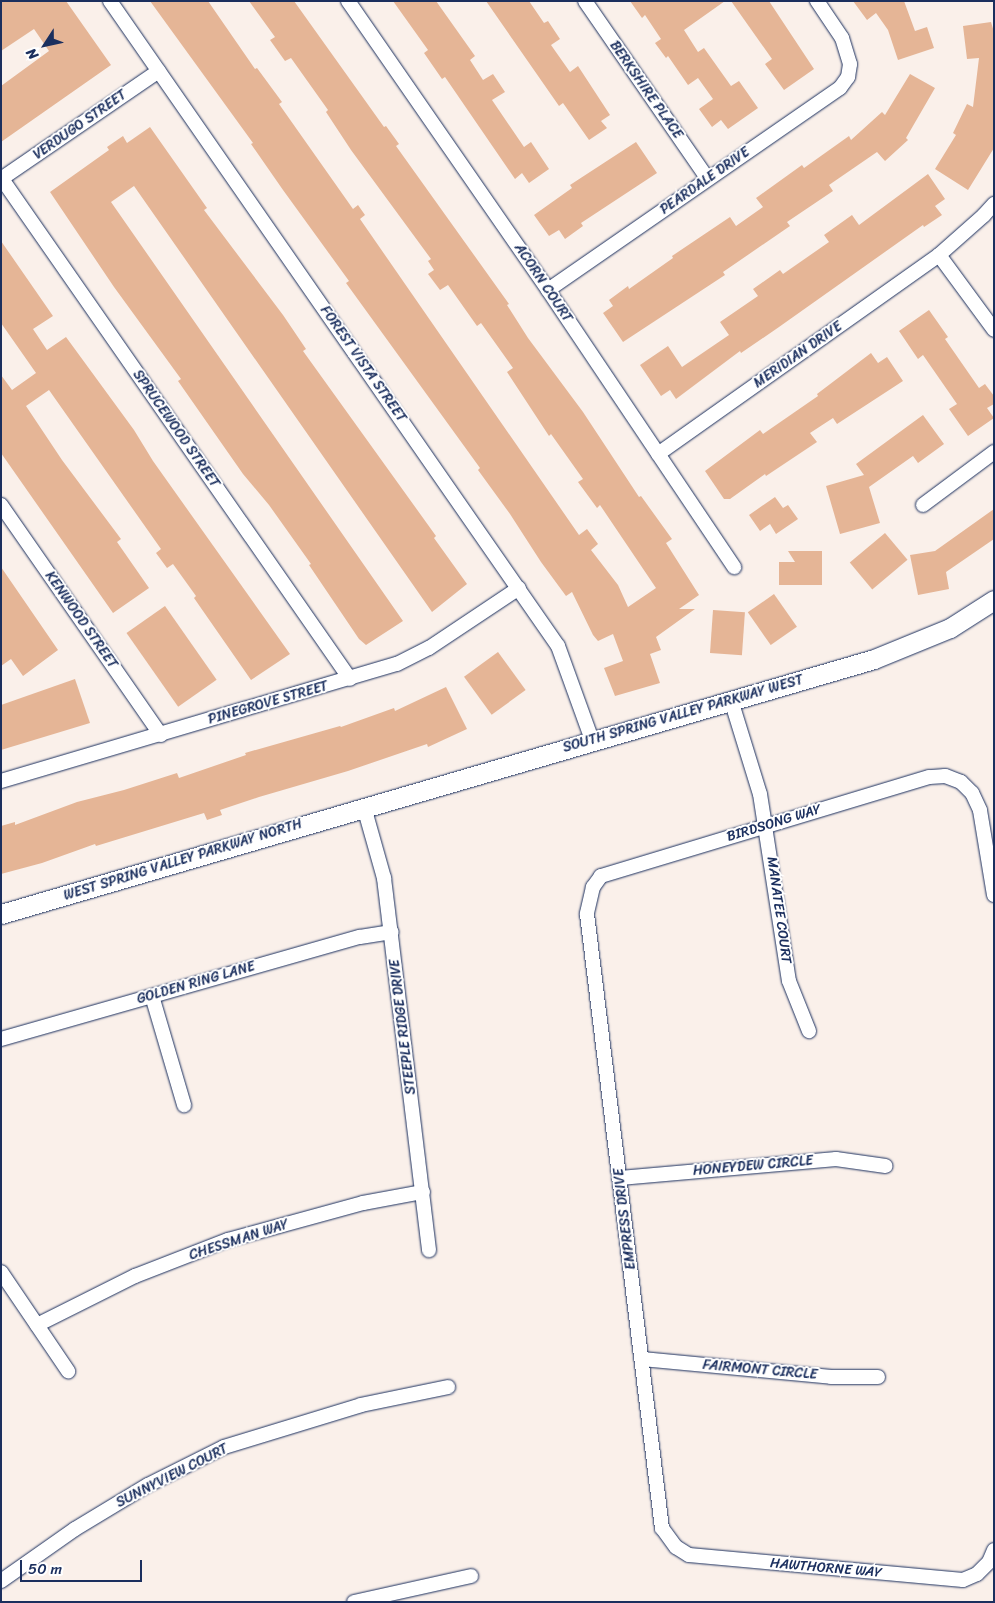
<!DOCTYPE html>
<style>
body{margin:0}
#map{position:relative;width:995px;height:1603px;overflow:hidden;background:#faf0ea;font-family:Sriracha,sans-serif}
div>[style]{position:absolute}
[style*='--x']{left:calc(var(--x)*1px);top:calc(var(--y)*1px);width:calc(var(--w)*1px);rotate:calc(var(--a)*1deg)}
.building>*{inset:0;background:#e5b596;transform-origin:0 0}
.roads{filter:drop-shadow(0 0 1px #1b2f5e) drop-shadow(0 0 1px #1b2f5e)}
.street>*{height:14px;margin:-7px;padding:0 7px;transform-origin:7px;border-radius:7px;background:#fff}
.secondary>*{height:19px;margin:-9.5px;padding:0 9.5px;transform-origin:9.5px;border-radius:9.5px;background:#fff}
span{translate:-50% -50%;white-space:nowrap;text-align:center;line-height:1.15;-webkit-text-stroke:4px #fff;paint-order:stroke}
.street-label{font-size:14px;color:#1b2f5e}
.frame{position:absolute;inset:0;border:2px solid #1b2f5e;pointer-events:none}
.north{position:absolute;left:20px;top:20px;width:50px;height:50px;-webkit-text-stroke:4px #fff;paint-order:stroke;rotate:235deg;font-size:14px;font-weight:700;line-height:20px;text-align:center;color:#1b2f5e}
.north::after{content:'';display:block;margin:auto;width:18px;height:22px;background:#1b2f5e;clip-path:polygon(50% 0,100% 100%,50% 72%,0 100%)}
.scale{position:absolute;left:20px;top:1560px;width:122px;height:22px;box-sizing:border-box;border:2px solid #1b2f5e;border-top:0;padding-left:6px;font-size:15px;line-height:18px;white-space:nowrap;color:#1b2f5e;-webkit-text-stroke:4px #fff;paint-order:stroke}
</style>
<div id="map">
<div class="building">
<i style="clip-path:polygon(1px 1px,66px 1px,111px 65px,1px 142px,1px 86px,49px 51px,34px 29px,1px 51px)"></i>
<i style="clip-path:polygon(150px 1px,208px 1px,255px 69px,257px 68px,282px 102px,279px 104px,353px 209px,358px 205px,365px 215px,360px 219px,579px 535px,587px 529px,598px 544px,591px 550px,618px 585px,628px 607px,656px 588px,600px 505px,597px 508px,578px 482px,583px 479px,551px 434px,549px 436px,507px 372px,513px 368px,481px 323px,477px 326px,448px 285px,440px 290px,428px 274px,434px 270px,428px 261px,431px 259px,351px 150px,326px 112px,328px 110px,291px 58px,285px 61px,270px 40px,275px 37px,249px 1px,294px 1px,384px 127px,386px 126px,399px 144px,396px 146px,509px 304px,507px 305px,528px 338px,583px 412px,639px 497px,641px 496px,672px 539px,666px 543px,699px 595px,679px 609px,695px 609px,656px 637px,661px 650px,650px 654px,660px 683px,615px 696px,604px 668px,623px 661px,613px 634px,598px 641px,593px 635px,572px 592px,566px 596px,541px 562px,510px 514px,478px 470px,480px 468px,346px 283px,349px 281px,283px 190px,251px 144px,253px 143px)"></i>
<i style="clip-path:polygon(393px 1px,436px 1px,475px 56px,470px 60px,483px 80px,493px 74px,505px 92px,492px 100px,524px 147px,531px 142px,549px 169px,529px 183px,522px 173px,515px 179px,445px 77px,442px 79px,424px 53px,428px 50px)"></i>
<i style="clip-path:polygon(486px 1px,529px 1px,544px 23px,548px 21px,560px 39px,551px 45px,570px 72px,578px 66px,610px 115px,601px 121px,607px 128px,589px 140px,563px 103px,559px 106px)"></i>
<i style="clip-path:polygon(630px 1px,725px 1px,684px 30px,698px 52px,704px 48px,731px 86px,739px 81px,758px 108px,728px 129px,721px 120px,712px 127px,699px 109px,713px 99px,698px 78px,688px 85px,668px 56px,666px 58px,655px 43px,661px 39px,645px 15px,642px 18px)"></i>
<i style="clip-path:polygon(731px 1px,769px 1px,814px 69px,784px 90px,765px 64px,772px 59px)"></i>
<i style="clip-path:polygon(853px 1px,904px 1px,915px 31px,927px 27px,934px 48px,898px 60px,888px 30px,876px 13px,867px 20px)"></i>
<i style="clip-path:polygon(991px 22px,994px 32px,994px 148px,968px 190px,935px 169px,956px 135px,953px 133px,967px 104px,973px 107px,979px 58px,967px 59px,963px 26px)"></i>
<i style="clip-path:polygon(910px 74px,935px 88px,906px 138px,908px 140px,885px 161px,877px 152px,829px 185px,833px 191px,787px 222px,790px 226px,723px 272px,725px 275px,623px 342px,603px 313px,613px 306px,609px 300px,628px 286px,629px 289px,673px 258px,672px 256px,730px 217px,736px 226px,763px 207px,756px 198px,802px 165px,804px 168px,849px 136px,851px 140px,882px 112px,885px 115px)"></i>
<i style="clip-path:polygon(150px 127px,207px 208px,204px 210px,283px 315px,306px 349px,303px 351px,436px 536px,434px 538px,467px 584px,432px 612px,134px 186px,111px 202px,403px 621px,366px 645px,359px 639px,309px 565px,311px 564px,269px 505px,243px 474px,178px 381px,181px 379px,114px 287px,50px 192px,109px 150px,107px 147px,123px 136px,127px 143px)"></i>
<i style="clip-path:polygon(636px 142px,657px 173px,581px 223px,583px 226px,565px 239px,559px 230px,549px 236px,534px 215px,572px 188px,570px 185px)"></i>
<i style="clip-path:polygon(928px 174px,945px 199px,935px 206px,942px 215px,924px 227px,923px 225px,779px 327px,741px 353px,740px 351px,676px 399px,670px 390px,661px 396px,640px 365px,668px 346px,682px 367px,729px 335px,720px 322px,758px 296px,753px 289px,780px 270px,783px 274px,829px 242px,824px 235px,852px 215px,859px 225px)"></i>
<i style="clip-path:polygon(1px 241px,53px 316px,33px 329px,47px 350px,66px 337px,134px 430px,153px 461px,290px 654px,251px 680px,194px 598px,196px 596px,173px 564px,167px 568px,156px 553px,161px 549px,49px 390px,26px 406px,62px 460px,121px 539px,117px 542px,149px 588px,113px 613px,1px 453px,1px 375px,12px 390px,36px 373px,1px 323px)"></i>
<i style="clip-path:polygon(929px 310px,948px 337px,945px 339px,979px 388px,985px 384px,994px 396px,994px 404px,987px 408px,994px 418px,968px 436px,949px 409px,957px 404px,923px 355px,918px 359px,899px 331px)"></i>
<i style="clip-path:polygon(871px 353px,878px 363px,887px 357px,903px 381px,837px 424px,833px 418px,810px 433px,817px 442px,766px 476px,765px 474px,730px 499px,724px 499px,705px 471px,760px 430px,763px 434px,818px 396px,817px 394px)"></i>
<i style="clip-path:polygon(923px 415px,944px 444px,918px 463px,913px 456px,869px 487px,880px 523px,840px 534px,826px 486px,864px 475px,856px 464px)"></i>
<i style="clip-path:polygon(775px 497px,783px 508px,788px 505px,798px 519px,776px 534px,770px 524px,760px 531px,749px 515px)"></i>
<i style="clip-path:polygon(994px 509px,994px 539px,946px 572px,949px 589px,918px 595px,910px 555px,935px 551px)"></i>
<i style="left:885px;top:533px;width:35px;height:46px;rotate:50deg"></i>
<i style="clip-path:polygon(788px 551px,822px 551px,822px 585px,779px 585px,779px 562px,795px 562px)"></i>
<i style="clip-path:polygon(1px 567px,58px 650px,23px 676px,11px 659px,1px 666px)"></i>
<i style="left:774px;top:594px;width:40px;height:32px;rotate:55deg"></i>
<i style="left:165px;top:606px;width:90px;height:47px;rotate:55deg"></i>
<i style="left:713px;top:610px;width:32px;height:43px;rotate:4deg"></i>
<i style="left:498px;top:652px;width:47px;height:42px;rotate:54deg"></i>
<i style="clip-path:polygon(75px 679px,90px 723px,1px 750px,1px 705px)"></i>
<i style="clip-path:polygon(446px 687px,467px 729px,428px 747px,427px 744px,348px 771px,259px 797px,220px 810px,222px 815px,207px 820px,204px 813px,96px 846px,95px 844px,42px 863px,1px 874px,1px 826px,15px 822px,15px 825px,77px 802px,124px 790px,177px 773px,179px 778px,246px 755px,245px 753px,340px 726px,341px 727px,394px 708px,395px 711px)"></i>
</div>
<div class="roads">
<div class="street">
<i style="--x:110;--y:1;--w:785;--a:55.22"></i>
<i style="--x:558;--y:646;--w:100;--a:70.1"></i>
<i style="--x:348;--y:1;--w:351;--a:55.3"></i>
<i style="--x:548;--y:290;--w:334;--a:56.1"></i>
<i style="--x:585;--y:1;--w:216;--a:55.4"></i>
<i style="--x:1;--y:179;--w:191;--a:-34.4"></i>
<i style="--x:2;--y:179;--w:609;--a:55.16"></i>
<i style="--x:939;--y:255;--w:93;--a:53.7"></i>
<i style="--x:548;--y:290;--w:355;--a:-34.7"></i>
<i style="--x:840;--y:88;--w:14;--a:-54"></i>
<i style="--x:848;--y:77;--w:13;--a:-81"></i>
<i style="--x:850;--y:64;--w:27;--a:-107"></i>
<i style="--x:842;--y:38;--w:45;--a:-124"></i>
<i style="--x:658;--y:454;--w:344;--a:-35.3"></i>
<i style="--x:939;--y:255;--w:60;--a:-41.6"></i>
<i style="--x:984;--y:215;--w:15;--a:-48"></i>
<i style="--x:1;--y:505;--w:280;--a:55.2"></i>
<i style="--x:923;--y:505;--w:89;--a:-36.7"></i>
<i style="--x:731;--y:700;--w:98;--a:72.9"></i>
<i style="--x:760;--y:794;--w:189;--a:81.2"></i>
<i style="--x:789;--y:981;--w:54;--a:68.2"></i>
<i style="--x:1;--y:781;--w:413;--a:-16.5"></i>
<i style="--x:397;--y:664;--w:36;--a:-27"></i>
<i style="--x:429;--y:648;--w:108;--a:-33.7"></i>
<i style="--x:364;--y:807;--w:74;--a:74.3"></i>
<i style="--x:384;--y:878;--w:375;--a:83.1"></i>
<i style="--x:994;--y:895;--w:86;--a:-99.4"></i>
<i style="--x:980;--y:810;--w:19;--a:-115"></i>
<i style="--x:972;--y:793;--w:16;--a:-135"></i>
<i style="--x:961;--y:782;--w:17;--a:-159"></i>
<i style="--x:945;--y:776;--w:16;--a:176"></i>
<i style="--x:929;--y:777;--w:343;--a:163.2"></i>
<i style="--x:601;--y:876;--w:14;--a:126"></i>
<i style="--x:593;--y:887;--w:28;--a:103"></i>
<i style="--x:587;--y:914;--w:619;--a:83.04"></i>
<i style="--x:662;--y:1528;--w:24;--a:54"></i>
<i style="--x:676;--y:1547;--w:15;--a:32"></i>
<i style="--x:689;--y:1555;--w:275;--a:5.2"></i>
<i style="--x:963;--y:1580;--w:15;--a:-23"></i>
<i style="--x:977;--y:1574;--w:17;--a:-45"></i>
<i style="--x:989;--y:1562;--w:13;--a:-67"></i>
<i style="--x:152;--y:996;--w:114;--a:73.6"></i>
<i style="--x:1;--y:1039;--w:373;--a:-15.9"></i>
<i style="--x:360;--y:937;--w:32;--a:-9"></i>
<i style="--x:620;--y:1178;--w:217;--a:-5"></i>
<i style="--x:836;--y:1159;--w:50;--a:8"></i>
<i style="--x:1;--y:1272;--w:120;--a:55.9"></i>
<i style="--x:37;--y:1325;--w:110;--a:-26.6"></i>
<i style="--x:135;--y:1276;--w:100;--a:-21.2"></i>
<i style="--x:228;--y:1240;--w:140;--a:-15.3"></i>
<i style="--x:363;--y:1203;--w:61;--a:-10.4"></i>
<i style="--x:642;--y:1359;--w:190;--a:5.4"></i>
<i style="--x:831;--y:1377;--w:47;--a:0"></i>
<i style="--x:1;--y:1581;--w:90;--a:-35.1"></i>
<i style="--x:75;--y:1529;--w:85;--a:-31.1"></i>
<i style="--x:148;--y:1485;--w:85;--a:-26.6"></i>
<i style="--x:224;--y:1447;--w:143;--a:-17"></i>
<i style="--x:361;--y:1405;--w:89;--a:-11.7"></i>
<i style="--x:354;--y:1602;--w:120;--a:-12.5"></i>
</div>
<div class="secondary">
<i style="--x:1;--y:914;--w:909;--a:-16.28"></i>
<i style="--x:874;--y:659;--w:82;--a:-22.2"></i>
<i style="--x:950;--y:628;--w:52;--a:-32.5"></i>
</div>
</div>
<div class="street-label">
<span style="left:646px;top:90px;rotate:55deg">BERKSHIRE PLACE</span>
<span style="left:80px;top:125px;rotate:-35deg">VERDUGO STREET</span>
<span style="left:705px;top:181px;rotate:-35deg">PEARDALE DRIVE</span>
<span style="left:543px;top:283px;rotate:56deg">ACORN COURT</span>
<span style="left:798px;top:355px;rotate:-35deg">MERIDIAN DRIVE</span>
<span style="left:363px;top:364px;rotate:55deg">FOREST VISTA STREET</span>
<span style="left:176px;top:429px;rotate:55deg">SPRUCEWOOD STREET</span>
<span style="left:81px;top:620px;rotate:55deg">KENWOOD STREET</span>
<span style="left:268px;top:703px;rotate:-16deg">PINEGROVE STREET</span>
<span style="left:683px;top:714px;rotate:-16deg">SOUTH SPRING VALLEY PARKWAY WEST</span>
<span style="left:774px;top:823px;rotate:-17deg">BIRDSONG WAY</span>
<span style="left:183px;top:860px;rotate:-17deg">WEST SPRING VALLEY PARKWAY NORTH</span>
<span style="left:779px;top:910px;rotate:82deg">MANATEE COURT</span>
<span style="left:196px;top:983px;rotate:-16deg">GOLDEN RING LANE</span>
<span style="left:403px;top:1027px;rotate:-97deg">STEEPLE RIDGE DRIVE</span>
<span style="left:753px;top:1166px;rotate:-5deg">HONEYDEW CIRCLE</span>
<span style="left:625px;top:1219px;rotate:-97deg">EMPRESS DRIVE</span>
<span style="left:239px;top:1240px;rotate:-18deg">CHESSMAN WAY</span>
<span style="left:760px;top:1370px;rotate:5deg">FAIRMONT CIRCLE</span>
<span style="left:172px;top:1476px;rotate:-27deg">SUNNYVIEW COURT</span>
<span style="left:826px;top:1568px;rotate:5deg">HAWTHORNE WAY</span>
</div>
<div class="frame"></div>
<div class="north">N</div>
<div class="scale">50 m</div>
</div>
